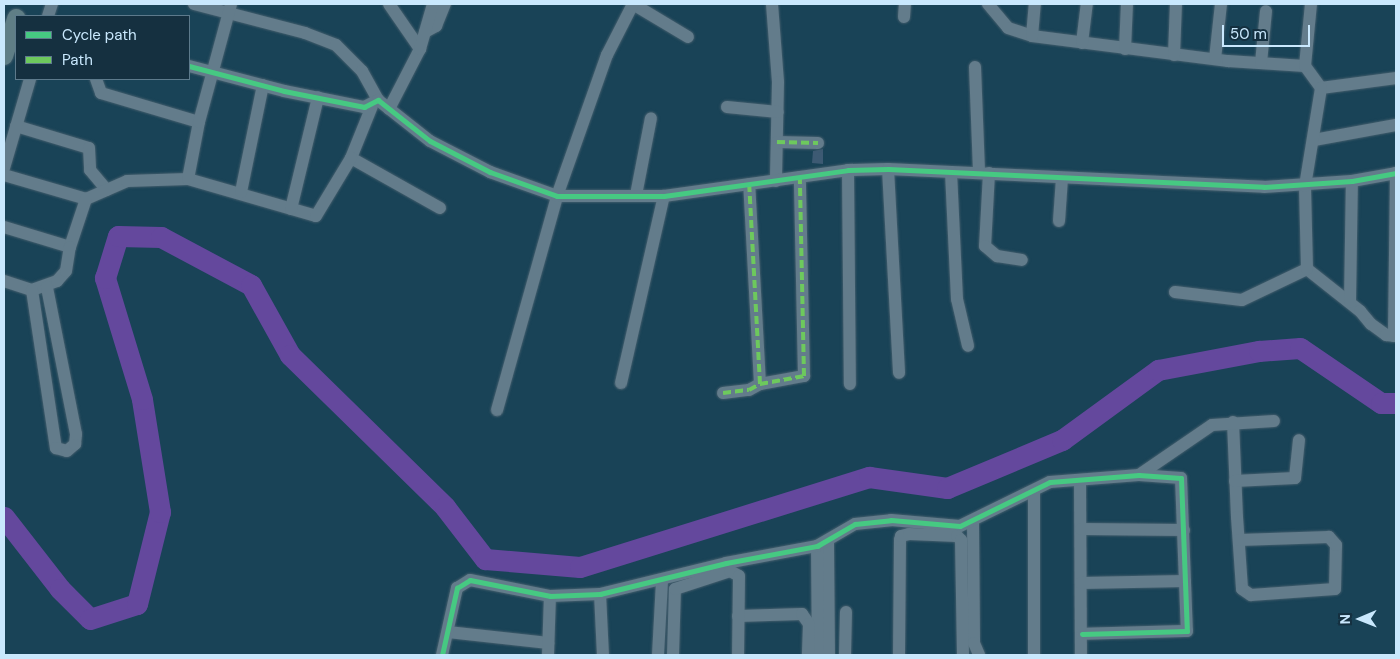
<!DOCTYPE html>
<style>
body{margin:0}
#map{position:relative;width:1400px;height:659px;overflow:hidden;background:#194357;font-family:"DM Sans",sans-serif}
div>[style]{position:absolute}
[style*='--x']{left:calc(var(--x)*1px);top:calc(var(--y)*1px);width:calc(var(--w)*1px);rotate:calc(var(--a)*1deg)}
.river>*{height:21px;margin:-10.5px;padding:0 10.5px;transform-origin:10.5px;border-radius:10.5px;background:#64489d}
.building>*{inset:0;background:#3d5a73}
.roads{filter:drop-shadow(0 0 1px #435d6c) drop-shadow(0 0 1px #435d6c)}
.minor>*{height:12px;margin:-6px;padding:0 6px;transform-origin:6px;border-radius:6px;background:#637c8b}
.highway>*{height:18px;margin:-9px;padding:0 9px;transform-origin:9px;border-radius:9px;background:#5f7e86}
.quiet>*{height:4px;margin-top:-2px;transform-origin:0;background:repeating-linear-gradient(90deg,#6dc95d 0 8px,transparent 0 12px)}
.cycleway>*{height:5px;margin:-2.5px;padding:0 2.5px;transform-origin:2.5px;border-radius:2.5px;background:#46c982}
span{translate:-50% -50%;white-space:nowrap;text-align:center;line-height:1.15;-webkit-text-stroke:4px #153040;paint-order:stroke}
.frame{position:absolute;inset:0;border:5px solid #c9e8fd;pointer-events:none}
.legend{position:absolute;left:15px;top:15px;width:175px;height:65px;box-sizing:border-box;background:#153040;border:1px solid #5d7a8c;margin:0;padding:6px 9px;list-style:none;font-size:15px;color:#c9e8fd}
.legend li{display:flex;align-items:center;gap:10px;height:25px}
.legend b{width:25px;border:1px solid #5d7a8c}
.north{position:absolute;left:1335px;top:594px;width:50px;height:50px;-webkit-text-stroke:4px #153040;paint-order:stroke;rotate:269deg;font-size:14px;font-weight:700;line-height:20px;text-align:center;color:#c9e8fd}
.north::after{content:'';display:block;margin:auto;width:18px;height:22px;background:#c9e8fd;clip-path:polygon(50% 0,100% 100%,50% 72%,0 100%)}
.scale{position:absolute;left:1222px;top:25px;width:88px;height:22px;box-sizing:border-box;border:2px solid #c9e8fd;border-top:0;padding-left:6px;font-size:15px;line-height:18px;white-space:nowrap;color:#c9e8fd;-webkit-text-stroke:4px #153040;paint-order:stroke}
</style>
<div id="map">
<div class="river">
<i style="--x:4;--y:517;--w:91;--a:52.1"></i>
<i style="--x:60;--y:589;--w:42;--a:45"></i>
<i style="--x:90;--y:619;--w:49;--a:-17.7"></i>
<i style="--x:137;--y:604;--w:95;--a:-76"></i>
<i style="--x:160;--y:512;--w:114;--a:-99.1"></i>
<i style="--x:142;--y:399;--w:127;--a:-107"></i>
<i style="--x:105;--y:278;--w:44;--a:-72.8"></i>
<i style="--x:118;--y:236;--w:43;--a:1.3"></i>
<i style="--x:161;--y:237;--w:102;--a:28.1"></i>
<i style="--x:251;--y:285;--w:80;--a:60.9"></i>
<i style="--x:290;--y:355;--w:217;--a:44.4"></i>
<i style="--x:445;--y:507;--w:66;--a:52.4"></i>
<i style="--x:485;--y:559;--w:95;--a:4.8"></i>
<i style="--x:580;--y:567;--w:303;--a:-17.3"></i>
<i style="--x:869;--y:477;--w:79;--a:8"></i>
<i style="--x:947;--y:488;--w:125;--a:-22.7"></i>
<i style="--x:1062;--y:440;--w:119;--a:-36.1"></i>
<i style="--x:1158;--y:370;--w:103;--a:-10.7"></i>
<i style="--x:1259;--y:351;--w:41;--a:-4.2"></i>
<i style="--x:1300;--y:348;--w:98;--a:34.2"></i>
<i style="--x:1381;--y:403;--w:15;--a:0"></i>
</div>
<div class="building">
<i style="clip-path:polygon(823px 149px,823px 164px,812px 163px,813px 151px)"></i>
</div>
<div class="roads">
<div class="minor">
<i style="--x:194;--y:4;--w:115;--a:14.6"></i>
<i style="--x:305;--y:33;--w:33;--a:21"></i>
<i style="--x:336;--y:45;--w:37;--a:45"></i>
<i style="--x:362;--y:71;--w:33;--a:61"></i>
<i style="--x:389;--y:4;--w:55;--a:55.4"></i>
<i style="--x:633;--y:4;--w:64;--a:31"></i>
<i style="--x:772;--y:4;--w:78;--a:85.6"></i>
<i style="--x:778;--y:82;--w:99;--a:91.2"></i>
<i style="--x:988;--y:4;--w:31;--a:50"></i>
<i style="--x:1008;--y:28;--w:25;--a:18"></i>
<i style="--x:1032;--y:36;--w:198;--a:7.3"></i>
<i style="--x:1228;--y:61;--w:77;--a:3.7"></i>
<i style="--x:48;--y:16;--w:13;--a:-72"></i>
<i style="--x:904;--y:17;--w:13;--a:-86"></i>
<i style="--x:425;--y:32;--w:13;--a:-29"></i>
<i style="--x:436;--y:26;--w:24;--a:-68"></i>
<i style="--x:1032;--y:36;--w:32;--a:-85"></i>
<i style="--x:1082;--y:43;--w:39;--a:-83"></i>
<i style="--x:1125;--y:49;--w:45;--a:-87.5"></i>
<i style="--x:1174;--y:55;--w:51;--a:-87.8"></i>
<i style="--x:1215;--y:59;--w:55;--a:-83.8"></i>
<i style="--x:1261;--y:63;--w:52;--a:-84.5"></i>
<i style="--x:189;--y:66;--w:98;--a:14.7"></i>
<i style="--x:284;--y:91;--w:82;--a:11.3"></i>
<i style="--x:364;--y:107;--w:16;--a:-27"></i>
<i style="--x:378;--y:100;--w:66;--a:38.3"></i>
<i style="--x:430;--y:141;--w:68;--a:27.3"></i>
<i style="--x:490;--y:172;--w:71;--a:19.7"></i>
<i style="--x:557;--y:196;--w:107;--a:0"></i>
<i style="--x:664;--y:196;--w:186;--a:-8"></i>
<i style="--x:848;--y:170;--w:40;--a:-1.4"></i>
<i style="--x:888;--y:169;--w:376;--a:2.7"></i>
<i style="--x:1264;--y:187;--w:88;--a:-3.9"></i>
<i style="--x:1352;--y:181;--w:45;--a:-10.3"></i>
<i style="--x:1305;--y:66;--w:27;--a:54"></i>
<i style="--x:1321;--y:88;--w:76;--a:-7.6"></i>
<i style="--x:1305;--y:66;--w:62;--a:-84.5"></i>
<i style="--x:975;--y:67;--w:106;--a:87.8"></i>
<i style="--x:96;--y:79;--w:15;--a:70"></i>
<i style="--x:101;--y:93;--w:102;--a:16.5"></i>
<i style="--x:372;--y:106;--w:56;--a:112"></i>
<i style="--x:351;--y:158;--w:102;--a:29.3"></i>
<i style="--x:727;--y:107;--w:51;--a:5.6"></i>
<i style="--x:389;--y:109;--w:68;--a:-62.7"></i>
<i style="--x:420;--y:49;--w:47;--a:-73.9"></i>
<i style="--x:16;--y:126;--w:76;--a:16.8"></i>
<i style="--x:89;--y:148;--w:22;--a:87"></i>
<i style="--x:90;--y:170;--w:26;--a:50"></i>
<i style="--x:1314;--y:140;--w:83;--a:-10.4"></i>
<i style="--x:777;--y:142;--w:41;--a:1.4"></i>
<i style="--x:4;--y:168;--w:93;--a:-73.7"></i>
<i style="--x:888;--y:169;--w:204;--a:86.9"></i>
<i style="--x:848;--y:170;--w:214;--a:89.5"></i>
<i style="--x:951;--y:172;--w:127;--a:87.3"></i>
<i style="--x:957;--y:299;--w:48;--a:76.8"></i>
<i style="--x:989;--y:173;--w:73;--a:93.1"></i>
<i style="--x:985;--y:246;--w:16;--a:40"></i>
<i style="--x:997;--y:256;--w:25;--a:9"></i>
<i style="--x:4;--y:175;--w:85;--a:16.3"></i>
<i style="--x:86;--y:199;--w:45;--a:-23.7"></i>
<i style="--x:127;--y:181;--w:61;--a:-1.9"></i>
<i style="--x:188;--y:179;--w:133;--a:16.1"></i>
<i style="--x:316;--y:216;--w:68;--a:-58.9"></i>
<i style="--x:188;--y:179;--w:58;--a:-79.1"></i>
<i style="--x:199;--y:122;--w:122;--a:-74.8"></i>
<i style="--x:241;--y:192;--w:109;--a:-78.4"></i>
<i style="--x:636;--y:195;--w:78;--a:-79"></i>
<i style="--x:291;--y:209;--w:115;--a:-76.4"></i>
<i style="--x:1059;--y:221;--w:43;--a:-86"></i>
<i style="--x:4;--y:227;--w:69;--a:16.9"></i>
<i style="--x:70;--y:247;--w:51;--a:-71.6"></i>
<i style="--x:1307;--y:269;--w:68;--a:38.4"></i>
<i style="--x:1360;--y:311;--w:17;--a:50"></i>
<i style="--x:1371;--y:324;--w:19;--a:36"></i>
<i style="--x:1386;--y:335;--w:10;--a:6"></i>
<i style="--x:4;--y:281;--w:29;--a:18"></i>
<i style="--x:32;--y:290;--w:27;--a:-20"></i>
<i style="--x:57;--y:281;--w:13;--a:-48"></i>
<i style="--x:66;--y:271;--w:24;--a:-81"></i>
<i style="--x:32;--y:290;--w:160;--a:81.4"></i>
<i style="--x:56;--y:448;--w:11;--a:15"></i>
<i style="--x:67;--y:451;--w:11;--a:-41"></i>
<i style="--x:75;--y:444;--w:10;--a:-84"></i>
<i style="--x:76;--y:434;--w:150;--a:-101.2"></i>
<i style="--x:1175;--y:292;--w:67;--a:6.8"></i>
<i style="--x:1242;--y:300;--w:72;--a:-25.5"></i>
<i style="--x:1307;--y:269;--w:83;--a:-91.4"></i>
<i style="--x:1305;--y:186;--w:99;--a:-80.7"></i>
<i style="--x:1350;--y:302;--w:121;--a:-89.1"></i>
<i style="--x:1394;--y:336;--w:163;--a:-89.3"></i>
<i style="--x:621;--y:383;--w:192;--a:-77.1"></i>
<i style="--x:760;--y:384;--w:45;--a:-10.3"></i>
<i style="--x:804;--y:376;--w:199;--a:-91.2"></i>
<i style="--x:723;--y:393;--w:26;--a:-7"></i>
<i style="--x:749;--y:390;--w:13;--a:-29"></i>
<i style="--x:760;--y:384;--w:200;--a:-93.1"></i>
<i style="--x:497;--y:410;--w:222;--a:-74.3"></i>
<i style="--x:557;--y:196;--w:150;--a:-70.5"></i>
<i style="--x:607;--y:55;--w:57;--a:-63"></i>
<i style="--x:1233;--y:422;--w:95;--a:87.6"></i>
<i style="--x:1237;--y:517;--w:72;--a:86"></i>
<i style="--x:1242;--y:589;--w:11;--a:34"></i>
<i style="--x:1251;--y:595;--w:84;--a:-4.1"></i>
<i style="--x:1335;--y:589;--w:44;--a:-88.7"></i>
<i style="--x:1336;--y:545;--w:11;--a:-131"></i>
<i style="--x:1329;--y:537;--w:90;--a:178.1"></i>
<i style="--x:1139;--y:475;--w:88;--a:-34.4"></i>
<i style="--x:1212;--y:425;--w:62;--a:-3.7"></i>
<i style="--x:1080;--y:480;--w:175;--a:89.7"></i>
<i style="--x:1235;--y:481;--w:60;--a:-2.9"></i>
<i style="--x:1295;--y:478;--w:38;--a:-84"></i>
<i style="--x:973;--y:522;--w:121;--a:89.5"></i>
<i style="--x:974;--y:643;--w:13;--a:67"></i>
<i style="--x:1081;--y:529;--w:103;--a:0.6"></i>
<i style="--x:828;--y:543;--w:112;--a:89.5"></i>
<i style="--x:817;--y:546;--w:109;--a:89.5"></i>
<i style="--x:1081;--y:583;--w:104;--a:-1.1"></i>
<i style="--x:600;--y:594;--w:61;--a:87.2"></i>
<i style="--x:738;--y:616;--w:64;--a:-1.8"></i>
<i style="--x:802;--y:614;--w:12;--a:55"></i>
<i style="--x:809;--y:624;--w:31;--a:92"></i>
<i style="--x:448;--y:632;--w:101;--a:6.3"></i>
<i style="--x:442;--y:655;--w:69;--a:-77.4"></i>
<i style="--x:457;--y:588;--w:15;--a:-32"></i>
<i style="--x:470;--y:580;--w:82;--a:11.3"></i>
<i style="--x:550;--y:596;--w:50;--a:-2.3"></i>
<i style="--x:600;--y:594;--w:130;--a:-13.8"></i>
<i style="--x:726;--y:563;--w:93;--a:-10.6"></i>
<i style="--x:817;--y:546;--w:44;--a:-30.1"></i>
<i style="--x:855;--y:524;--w:36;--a:-6"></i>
<i style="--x:891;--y:520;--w:69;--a:5"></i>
<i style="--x:960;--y:526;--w:100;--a:-26.1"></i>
<i style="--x:1050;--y:482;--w:89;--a:-4.5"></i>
<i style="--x:1139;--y:475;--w:42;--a:4.1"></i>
<i style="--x:1181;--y:478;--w:153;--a:87.8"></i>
<i style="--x:1187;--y:631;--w:105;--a:178.4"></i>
<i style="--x:548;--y:655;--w:59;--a:-88.1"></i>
<i style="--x:658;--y:655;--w:75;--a:-86.9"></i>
<i style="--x:673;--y:655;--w:66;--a:-88.3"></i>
<i style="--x:675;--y:589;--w:58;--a:-18.1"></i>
<i style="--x:730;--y:571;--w:10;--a:29"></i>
<i style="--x:739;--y:576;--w:79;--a:90.7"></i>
<i style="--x:845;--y:655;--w:43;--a:-88.7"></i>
<i style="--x:899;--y:655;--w:115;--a:-89.5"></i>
<i style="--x:900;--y:540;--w:4;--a:-76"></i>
<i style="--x:901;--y:536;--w:8;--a:-14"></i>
<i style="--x:909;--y:534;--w:48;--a:2.4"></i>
<i style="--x:957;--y:536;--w:6;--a:45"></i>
<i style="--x:961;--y:540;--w:115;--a:89"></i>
<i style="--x:1034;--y:655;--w:162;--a:-90"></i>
</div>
<div class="highway">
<i style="--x:4;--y:56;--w:40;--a:-72"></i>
</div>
</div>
<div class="quiet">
<i style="--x:777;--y:142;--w:41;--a:1.4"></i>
<i style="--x:760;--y:384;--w:45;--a:-10.3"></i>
<i style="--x:804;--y:376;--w:199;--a:-91.2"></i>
<i style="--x:723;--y:393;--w:26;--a:-7"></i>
<i style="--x:749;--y:390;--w:13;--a:-29"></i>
<i style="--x:760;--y:384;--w:200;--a:-93.1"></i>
</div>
<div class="cycleway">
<i style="--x:189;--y:66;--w:98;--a:14.7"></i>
<i style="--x:284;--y:91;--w:82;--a:11.3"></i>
<i style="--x:364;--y:107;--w:16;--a:-27"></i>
<i style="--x:378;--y:100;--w:66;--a:38.3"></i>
<i style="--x:430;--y:141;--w:68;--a:27.3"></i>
<i style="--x:490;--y:172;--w:71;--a:19.7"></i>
<i style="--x:557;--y:196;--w:107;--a:0"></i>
<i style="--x:664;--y:196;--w:186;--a:-8"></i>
<i style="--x:848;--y:170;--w:40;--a:-1.4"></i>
<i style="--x:888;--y:169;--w:376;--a:2.7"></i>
<i style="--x:1264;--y:187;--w:88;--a:-3.9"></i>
<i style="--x:1352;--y:181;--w:45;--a:-10.3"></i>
<i style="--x:442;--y:655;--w:69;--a:-77.4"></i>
<i style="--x:457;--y:588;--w:15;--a:-32"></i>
<i style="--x:470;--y:580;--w:82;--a:11.3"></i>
<i style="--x:550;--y:596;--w:50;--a:-2.3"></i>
<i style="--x:600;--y:594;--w:130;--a:-13.8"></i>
<i style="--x:726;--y:563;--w:93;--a:-10.6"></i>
<i style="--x:817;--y:546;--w:44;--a:-30.1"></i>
<i style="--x:855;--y:524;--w:36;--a:-6"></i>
<i style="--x:891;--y:520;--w:69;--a:5"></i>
<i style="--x:960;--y:526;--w:100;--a:-26.1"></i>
<i style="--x:1050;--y:482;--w:89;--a:-4.5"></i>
<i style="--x:1139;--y:475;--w:42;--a:4.1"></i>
<i style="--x:1181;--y:478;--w:153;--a:87.8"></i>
<i style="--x:1187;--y:631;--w:105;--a:178.4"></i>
</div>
<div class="frame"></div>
<ul class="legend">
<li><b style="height:6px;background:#46c982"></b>Cycle path</li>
<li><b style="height:6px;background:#6dc95d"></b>Path</li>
</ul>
<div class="north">N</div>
<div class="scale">50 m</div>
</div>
